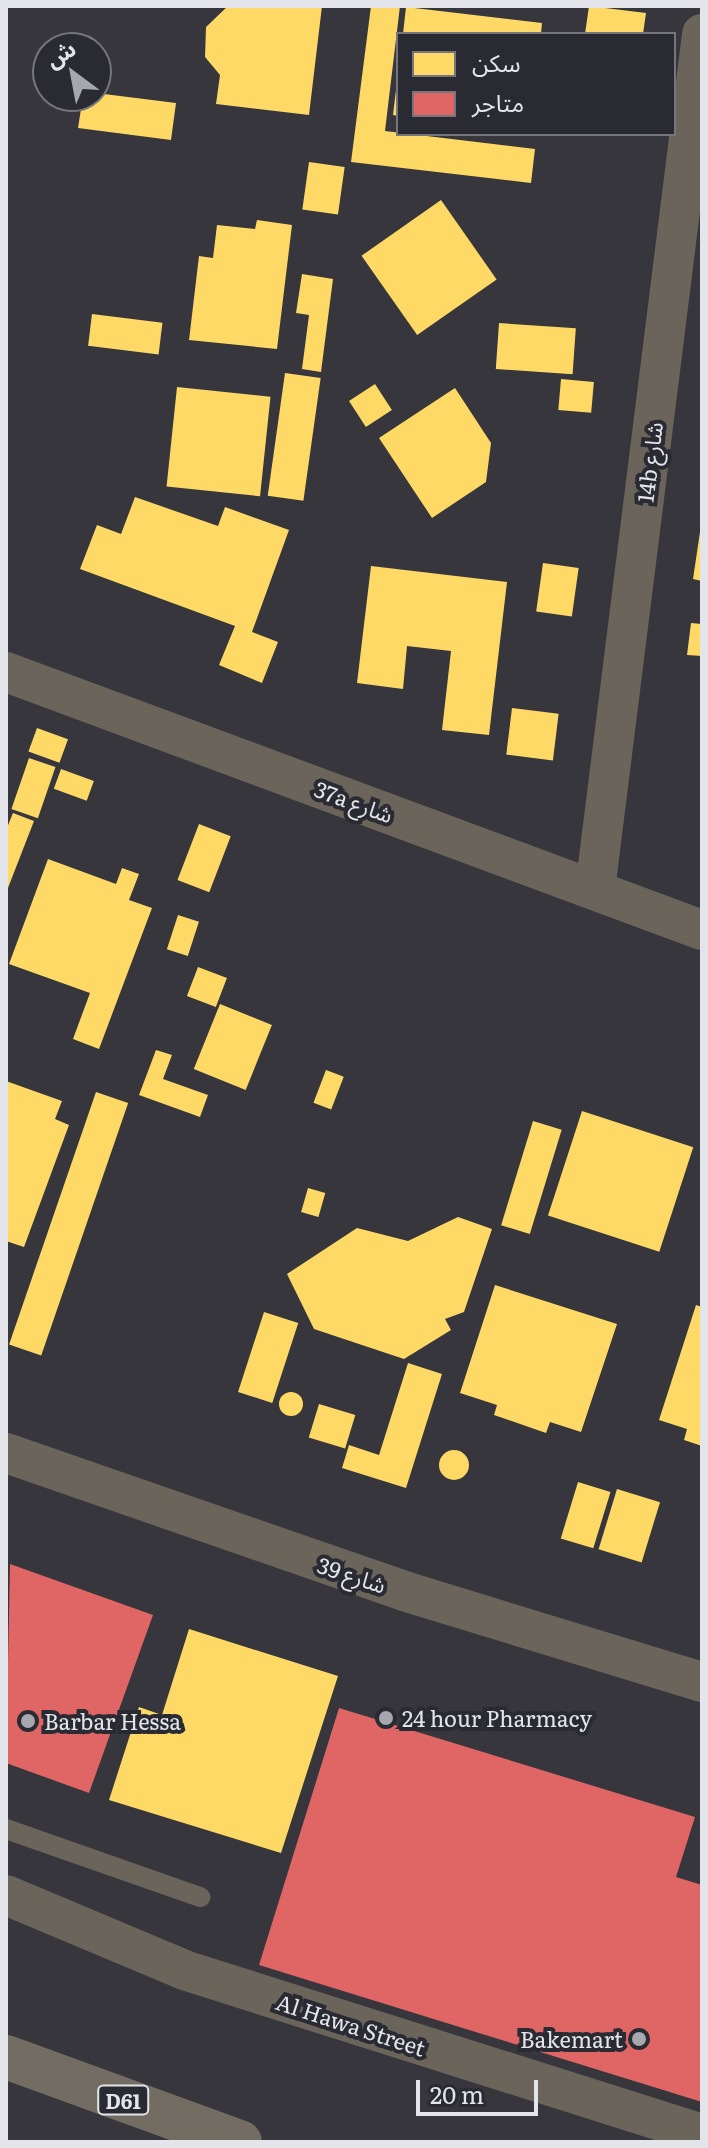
<!DOCTYPE html>
<meta charset="utf-8">
<style>
body{margin:0}
#map{position:relative;width:708px;height:2148px;overflow:hidden;background:#36363c;font-family:Literata,"Noto Sans Arabic",serif}
div>[style]{position:absolute}
[style*='--x']{left:calc(var(--x)*1px);top:calc(var(--y)*1px);width:calc(var(--w)*1px);rotate:calc(var(--a)*1deg)}
.homes>*{inset:0;background:#ffd966;transform-origin:0 0}
.round{border-radius:50%}
.shops>*{inset:0;background:#e06666}
.lane>*{height:20px;margin:-10px;padding:0 10px;transform-origin:10px;border-radius:10px;background:#6a645b}
.street>*{height:40px;margin:-20px;padding:0 20px;transform-origin:20px;border-radius:20px;background:#6a645b}
.primary>*{height:44px;margin:-22px;padding:0 22px;transform-origin:22px;border-radius:22px;background:#736c62}
.dots>*{width:22px;height:22px;translate:-50% -50%;box-sizing:border-box;border:4px solid #2a2a33;border-radius:50%}
span{translate:-50% -50%;white-space:nowrap;text-align:center;line-height:1.15;-webkit-text-stroke:8px #2a2a33;paint-order:stroke}
.shield-label span{padding:2px 6px;background:#2a2a33;border:2px solid;border-radius:6px;-webkit-text-stroke-width:0}
.shield-label{font-size:20px;color:#e4e5eb;font-weight:700}
.street-label{font-size:22px;color:#e4e5eb}
.poi-label{font-size:22px;color:#e4e5eb}
.left{translate:0 -50%;text-align:left}
.right{translate:-100% -50%;text-align:right}
.frame{position:absolute;inset:0;border:8px solid #e4e5eb;pointer-events:none}
.legend{position:absolute;left:396px;top:32px;width:280px;height:104px;box-sizing:border-box;background:#2a2a33;border:2px solid #74757d;margin:0;padding:10px 14px;list-style:none;font-size:24px;color:#e4e5eb}
.legend li{display:flex;align-items:center;gap:16px;height:40px}
.legend b{width:40px;border:2px solid #74757d}
.north{position:absolute;left:32px;top:32px;width:80px;height:80px;box-sizing:border-box;background:#2a2a33;border:2px solid #74757d;border-radius:50%;rotate:328deg;font-size:22px;font-weight:700;line-height:32px;text-align:center;color:#e4e5eb}
.north::after{content:'';display:block;margin:auto;width:28px;height:36px;background:#a7a8ae;clip-path:polygon(50% 0,100% 100%,50% 72%,0 100%)}
.scale{position:absolute;left:416px;top:2080px;width:122px;height:36px;box-sizing:border-box;border:4px solid #e4e5eb;border-top:0;padding-left:10px;font-size:24px;line-height:28px;white-space:nowrap;color:#e4e5eb;-webkit-text-stroke:6px #2a2a33;paint-order:stroke}
</style>
<div id="map">
<div class="homes">
<i style="clip-path:polygon(228px 6px,322px 6px,309px 115px,216px 104px,220px 75px,205px 57px,206px 27px)"></i>
<i style="clip-path:polygon(371px 6px,400px 6px,385px 131px,535px 149px,531px 183px,351px 162px)"></i>
<i style="clip-path:polygon(589px 6px,646px 13px,643px 34px,585px 34px)"></i>
<i style="clip-path:polygon(406px 7px,542px 23px,541px 34px,403px 34px)"></i>
<i style="clip-path:polygon(396px 90px,398px 91px,398px 116px,393px 115px)"></i>
<i style="clip-path:polygon(96px 93px,176px 103px,171px 140px,78px 128px,83px 96px)"></i>
<i style="left:309px;top:162px;width:36px;height:48px;rotate:8deg"></i>
<i style="left:441px;top:200px;width:97px;height:97px;rotate:55deg"></i>
<i style="clip-path:polygon(257px 220px,292px 225px,277px 349px,189px 340px,199px 256px,213px 258px,217px 225px,255px 229px)"></i>
<i style="clip-path:polygon(302px 274px,333px 279px,321px 372px,302px 369px,309px 315px,296px 313px)"></i>
<i style="left:92px;top:314px;width:71px;height:32px;rotate:7deg"></i>
<i style="left:499px;top:323px;width:77px;height:46px;rotate:4deg"></i>
<i style="left:285px;top:373px;width:36px;height:124px;rotate:8deg"></i>
<i style="left:561px;top:379px;width:33px;height:31px;rotate:5deg"></i>
<i style="left:375px;top:384px;width:31px;height:31px;rotate:57deg"></i>
<i style="left:177px;top:387px;width:94px;height:100px;rotate:6deg"></i>
<i style="clip-path:polygon(455px 388px,491px 443px,486px 482px,432px 518px,379px 438px)"></i>
<i style="clip-path:polygon(135px 497px,218px 526px,225px 507px,289px 530px,252px 632px,278px 642px,262px 683px,219px 665px,235px 626px,80px 569px,97px 525px,121px 534px)"></i>
<i style="clip-path:polygon(700px 532px,702px 532px,702px 581px,693px 579px)"></i>
<i style="left:543px;top:563px;width:36px;height:49px;rotate:8deg"></i>
<i style="clip-path:polygon(371px 566px,507px 582px,489px 735px,442px 730px,451px 651px,407px 646px,403px 689px,357px 683px)"></i>
<i style="clip-path:polygon(691px 623px,702px 624px,702px 656px,687px 655px)"></i>
<i style="left:512px;top:708px;width:47px;height:47px;rotate:7deg"></i>
<i style="left:37px;top:728px;width:33px;height:25px;rotate:20deg"></i>
<i style="left:29px;top:758px;width:28px;height:54px;rotate:19deg"></i>
<i style="left:61px;top:769px;width:35px;height:21px;rotate:20deg"></i>
<i style="clip-path:polygon(13px 813px,34px 821px,6px 893px,6px 830px)"></i>
<i style="left:199px;top:824px;width:34px;height:60px;rotate:21deg"></i>
<i style="clip-path:polygon(48px 859px,116px 884px,122px 868px,139px 874px,129px 900px,152px 908px,99px 1049px,73px 1039px,90px 993px,9px 964px)"></i>
<i style="left:178px;top:915px;width:22px;height:36px;rotate:18deg"></i>
<i style="left:198px;top:967px;width:31px;height:31px;rotate:21deg"></i>
<i style="left:220px;top:1004px;width:56px;height:70px;rotate:22deg"></i>
<i style="clip-path:polygon(156px 1050px,172px 1055px,163px 1079px,208px 1095px,200px 1117px,139px 1095px)"></i>
<i style="left:326px;top:1070px;width:19px;height:35px;rotate:21deg"></i>
<i style="clip-path:polygon(6px 1081px,62px 1101px,55px 1119px,69px 1125px,24px 1247px,6px 1241px)"></i>
<i style="left:96px;top:1092px;width:34px;height:267px;rotate:19deg"></i>
<i style="left:582px;top:1111px;width:117px;height:110px;rotate:18deg"></i>
<i style="left:533px;top:1121px;width:30px;height:109px;rotate:17deg"></i>
<i style="left:308px;top:1188px;width:18px;height:25px;rotate:16deg"></i>
<i style="clip-path:polygon(458px 1217px,492px 1229px,464px 1312px,445px 1319px,451px 1330px,404px 1359px,314px 1329px,287px 1274px,357px 1228px,408px 1241px)"></i>
<i style="clip-path:polygon(495px 1285px,617px 1324px,581px 1432px,550px 1422px,546px 1433px,494px 1415px,497px 1405px,460px 1393px)"></i>
<i style="clip-path:polygon(696px 1305px,702px 1307px,702px 1446px,684px 1440px,687px 1429px,659px 1420px)"></i>
<i style="left:264px;top:1312px;width:36px;height:84px;rotate:18deg"></i>
<i style="clip-path:polygon(408px 1363px,442px 1374px,406px 1488px,342px 1468px,349px 1445px,379px 1455px)"></i>
<i class="round" style="left:279px;top:1392px;width:24px;height:24px"></i>
<i style="left:319px;top:1404px;width:38px;height:35px;rotate:17deg"></i>
<i class="round" style="left:439px;top:1450px;width:30px;height:30px"></i>
<i style="left:578px;top:1482px;width:34px;height:59px;rotate:17deg"></i>
<i style="left:617px;top:1489px;width:45px;height:63px;rotate:17deg"></i>
<i style="clip-path:polygon(189px 1629px,338px 1676px,281px 1853px,109px 1800px,139px 1707px,162px 1715px)"></i>
</div>
<div class="shops">
<i style="clip-path:polygon(10px 1564px,153px 1615px,89px 1793px,6px 1763px)"></i>
<i style="clip-path:polygon(339px 1708px,695px 1817px,676px 1877px,702px 1885px,702px 2102px,259px 1965px)"></i>
</div>
<div class="lane">
<i style="--x:6;--y:1829;--w:206;--a:19.3"></i>
</div>
<div class="street">
<i style="--x:6;--y:672;--w:742;--a:20.34"></i>
<i style="--x:595;--y:890;--w:863;--a:-82.87"></i>
<i style="--x:6;--y:1453;--w:421;--a:19.1"></i>
<i style="--x:404;--y:1591;--w:312;--a:17"></i>
<i style="--x:6;--y:1895;--w:193;--a:22.8"></i>
<i style="--x:184;--y:1970;--w:543;--a:17.57"></i>
</div>
<div class="primary">
<i style="--x:6;--y:2057;--w:249;--a:20"></i>
</div>
<div class="dots">
<i style="left:386px;top:1718px;background:#a7a8ae"></i>
<i style="left:28px;top:1721px;background:#a7a8ae"></i>
<i style="left:639px;top:2039px;background:#a7a8ae"></i>
</div>
<div class="shield-label">
<span style="left:123px;top:2100px">D61</span>
</div>
<div class="street-label">
<span style="left:649px;top:462px;rotate:-83deg">14b شارع</span>
<span style="left:354px;top:801px;rotate:20deg">37a شارع</span>
<span style="left:352px;top:1574px;rotate:18deg">شارع 39</span>
<span style="left:351px;top:2024px;rotate:18deg">Al Hawa Street</span>
</div>
<div class="poi-label">
<span class="left" style="left:402px;top:1718px">24 hour Pharmacy</span>
<span class="left" style="left:44px;top:1721px">Barbar Hessa</span>
<span class="right" style="left:623px;top:2039px">Bakemart</span>
</div>
<div class="frame"></div>
<ul class="legend">
<li><b style="height:22px;background:#ffd966"></b>سكن</li>
<li><b style="height:22px;background:#e06666"></b>متاجر</li>
</ul>
<div class="north">ش</div>
<div class="scale">20 m</div>
</div>
